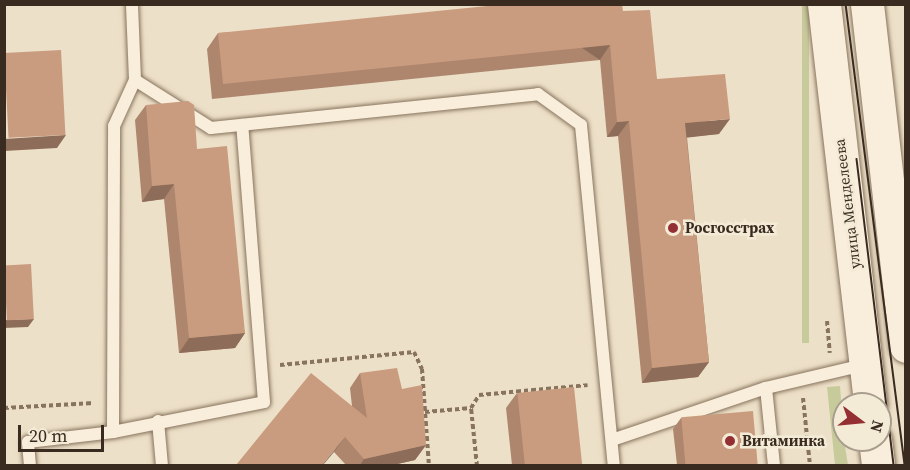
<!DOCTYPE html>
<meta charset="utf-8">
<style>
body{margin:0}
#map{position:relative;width:910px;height:470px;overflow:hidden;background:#ede0c8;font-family:"Source Serif 4",serif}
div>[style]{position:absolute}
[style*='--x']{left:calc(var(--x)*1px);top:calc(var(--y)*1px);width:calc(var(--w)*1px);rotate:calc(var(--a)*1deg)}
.green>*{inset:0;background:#c7cb9c;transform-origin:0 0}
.path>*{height:4px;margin-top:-2px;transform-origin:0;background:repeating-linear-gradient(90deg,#88735d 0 4.5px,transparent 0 7.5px)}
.roads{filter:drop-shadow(0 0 2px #88735d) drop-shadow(0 0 2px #88735d)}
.lane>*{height:12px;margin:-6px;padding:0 6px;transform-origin:6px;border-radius:6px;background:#f8eedb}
.secondary>*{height:33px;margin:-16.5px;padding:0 16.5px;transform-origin:16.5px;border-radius:16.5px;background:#f8eedb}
.tram>*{height:1.5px;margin:-0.75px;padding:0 0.75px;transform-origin:0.75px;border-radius:0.75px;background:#392b20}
.wall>*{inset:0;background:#ad866d}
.shaded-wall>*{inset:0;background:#8d6d59;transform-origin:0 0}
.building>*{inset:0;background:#c99c7f;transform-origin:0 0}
.dots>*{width:16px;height:16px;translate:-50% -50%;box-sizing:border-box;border:3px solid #f4ebd7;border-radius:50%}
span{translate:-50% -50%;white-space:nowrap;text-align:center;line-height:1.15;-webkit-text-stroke:5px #f4ebd7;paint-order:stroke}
.street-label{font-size:15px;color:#392b20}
.poi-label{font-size:15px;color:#392b20;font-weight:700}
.left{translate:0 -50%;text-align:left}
.frame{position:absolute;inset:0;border:6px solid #392b20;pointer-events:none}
.north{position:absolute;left:832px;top:392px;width:60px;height:60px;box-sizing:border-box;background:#f4ebd7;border:2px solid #a99e8e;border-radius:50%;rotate:106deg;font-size:16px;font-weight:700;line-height:24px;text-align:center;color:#392b20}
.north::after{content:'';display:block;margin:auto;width:21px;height:27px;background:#943034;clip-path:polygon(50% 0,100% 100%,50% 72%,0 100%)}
.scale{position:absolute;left:18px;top:425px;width:86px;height:27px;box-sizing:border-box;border:3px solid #392b20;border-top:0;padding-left:8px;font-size:18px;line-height:21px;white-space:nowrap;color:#392b20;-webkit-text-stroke:4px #f4ebd7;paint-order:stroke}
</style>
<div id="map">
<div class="green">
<i style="left:802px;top:5px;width:7px;height:338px"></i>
<i style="clip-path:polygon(840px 386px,844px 440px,848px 465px,835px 465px,827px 387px)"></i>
</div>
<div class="path">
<i style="--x:827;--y:321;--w:32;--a:85"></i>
<i style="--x:280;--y:365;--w:135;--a:-5.5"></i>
<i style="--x:414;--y:352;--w:19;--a:65"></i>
<i style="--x:422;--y:369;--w:97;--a:85.9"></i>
<i style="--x:803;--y:398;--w:68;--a:84.1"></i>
<i style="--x:4;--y:408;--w:90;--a:-3.2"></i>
<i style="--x:425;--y:412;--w:46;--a:-5"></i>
<i style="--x:477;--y:466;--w:58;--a:-95.9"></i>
<i style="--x:471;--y:408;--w:15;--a:-58"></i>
<i style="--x:479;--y:395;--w:109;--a:-5.2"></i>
</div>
<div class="roads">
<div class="lane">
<i style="--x:135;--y:80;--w:90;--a:32.3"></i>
<i style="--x:211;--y:128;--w:329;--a:-5.9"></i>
<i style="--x:538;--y:94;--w:53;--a:35.8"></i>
<i style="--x:581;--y:125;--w:343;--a:84.5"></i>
<i style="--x:766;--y:388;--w:78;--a:84.1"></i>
<i style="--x:158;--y:421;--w:45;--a:84.9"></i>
<i style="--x:113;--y:432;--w:154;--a:-11.2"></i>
<i style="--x:264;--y:402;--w:278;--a:-94.5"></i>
<i style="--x:612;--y:440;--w:163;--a:-18.7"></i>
<i style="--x:766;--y:388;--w:100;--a:-13.3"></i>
<i style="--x:30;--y:466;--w:24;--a:-95"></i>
<i style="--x:28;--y:442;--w:86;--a:-6.7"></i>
<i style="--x:113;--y:432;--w:306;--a:-89.8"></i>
<i style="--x:114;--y:126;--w:51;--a:-65.5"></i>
<i style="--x:135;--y:80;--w:76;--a:-92.3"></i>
</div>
<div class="secondary">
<i style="--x:824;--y:4;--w:403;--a:83.4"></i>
<i style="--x:867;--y:4;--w:344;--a:83.5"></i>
<i style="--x:875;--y:440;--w:26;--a:83"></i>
</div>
</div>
<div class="tram">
<i style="--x:846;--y:4;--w:466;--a:82.7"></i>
<i style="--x:857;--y:159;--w:309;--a:83.1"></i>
</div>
<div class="wall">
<i style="clip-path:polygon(623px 11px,657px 79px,719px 134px,687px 137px,709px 362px,698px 377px,642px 383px,618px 136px,607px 137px,600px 60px,212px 99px,207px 49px,218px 33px)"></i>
<i style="clip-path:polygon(146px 105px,197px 149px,245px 333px,235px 348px,179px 353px,164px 199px,142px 202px,135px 120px)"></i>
<i style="clip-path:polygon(360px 373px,402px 389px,426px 445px,415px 460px,393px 465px,346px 465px,334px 452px,352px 406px,350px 388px)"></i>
<i style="clip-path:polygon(517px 393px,582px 465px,512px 465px,506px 408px)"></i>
<i style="clip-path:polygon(681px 418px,758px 465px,677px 465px,673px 429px)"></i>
</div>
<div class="shaded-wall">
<i style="left:610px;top:45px;width:18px;height:389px;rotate:124deg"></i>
<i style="clip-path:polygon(730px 119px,719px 134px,675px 139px,685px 123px)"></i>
<i style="clip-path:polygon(629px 121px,618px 136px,607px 137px,617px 122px)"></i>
<i style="clip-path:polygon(66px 135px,57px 148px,4px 151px,4px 139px)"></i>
<i style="clip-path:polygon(174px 184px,164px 199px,142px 202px,152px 186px)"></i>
<i style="clip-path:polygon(34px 319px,28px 327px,4px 328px,4px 320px)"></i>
<i style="clip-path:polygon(245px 333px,235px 348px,179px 353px,189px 338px)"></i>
<i style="clip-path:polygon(709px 362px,698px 377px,642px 383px,652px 368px)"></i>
<i style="clip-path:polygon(345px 437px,334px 452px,323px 465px,322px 465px)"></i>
<i style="clip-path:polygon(426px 445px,415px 460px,393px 465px,360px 465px,364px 459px)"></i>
</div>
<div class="building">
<i style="clip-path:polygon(507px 4px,622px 4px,623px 11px,650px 10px,657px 79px,725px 74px,730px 119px,685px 123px,709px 362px,652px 368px,629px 121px,617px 122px,610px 45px,223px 84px,218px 33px)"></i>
<i style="left:61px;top:50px;width:85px;height:57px;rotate:87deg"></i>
<i style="clip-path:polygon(188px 101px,194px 105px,197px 149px,227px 146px,245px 333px,189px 338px,174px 184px,152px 186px,146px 105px)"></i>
<i style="left:31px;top:264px;width:55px;height:27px;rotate:87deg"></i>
<i style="clip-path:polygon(397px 368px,402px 389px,422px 385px,426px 445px,364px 459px,345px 437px,322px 465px,236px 465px,311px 373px,367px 418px,360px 373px)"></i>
<i style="left:574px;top:387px;width:78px;height:57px;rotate:84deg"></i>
<i style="left:753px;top:411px;width:54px;height:72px;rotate:85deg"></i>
</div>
<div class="dots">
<i style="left:673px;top:228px;background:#943034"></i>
<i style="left:730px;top:441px;background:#943034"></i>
</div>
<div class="street-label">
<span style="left:847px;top:204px;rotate:-97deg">улица Менделеева</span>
</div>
<div class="poi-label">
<span class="left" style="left:685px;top:228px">Росгосстрах</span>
<span class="left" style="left:742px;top:441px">Витаминка</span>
</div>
<div class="frame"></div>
<div class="north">N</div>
<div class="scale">20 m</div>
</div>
